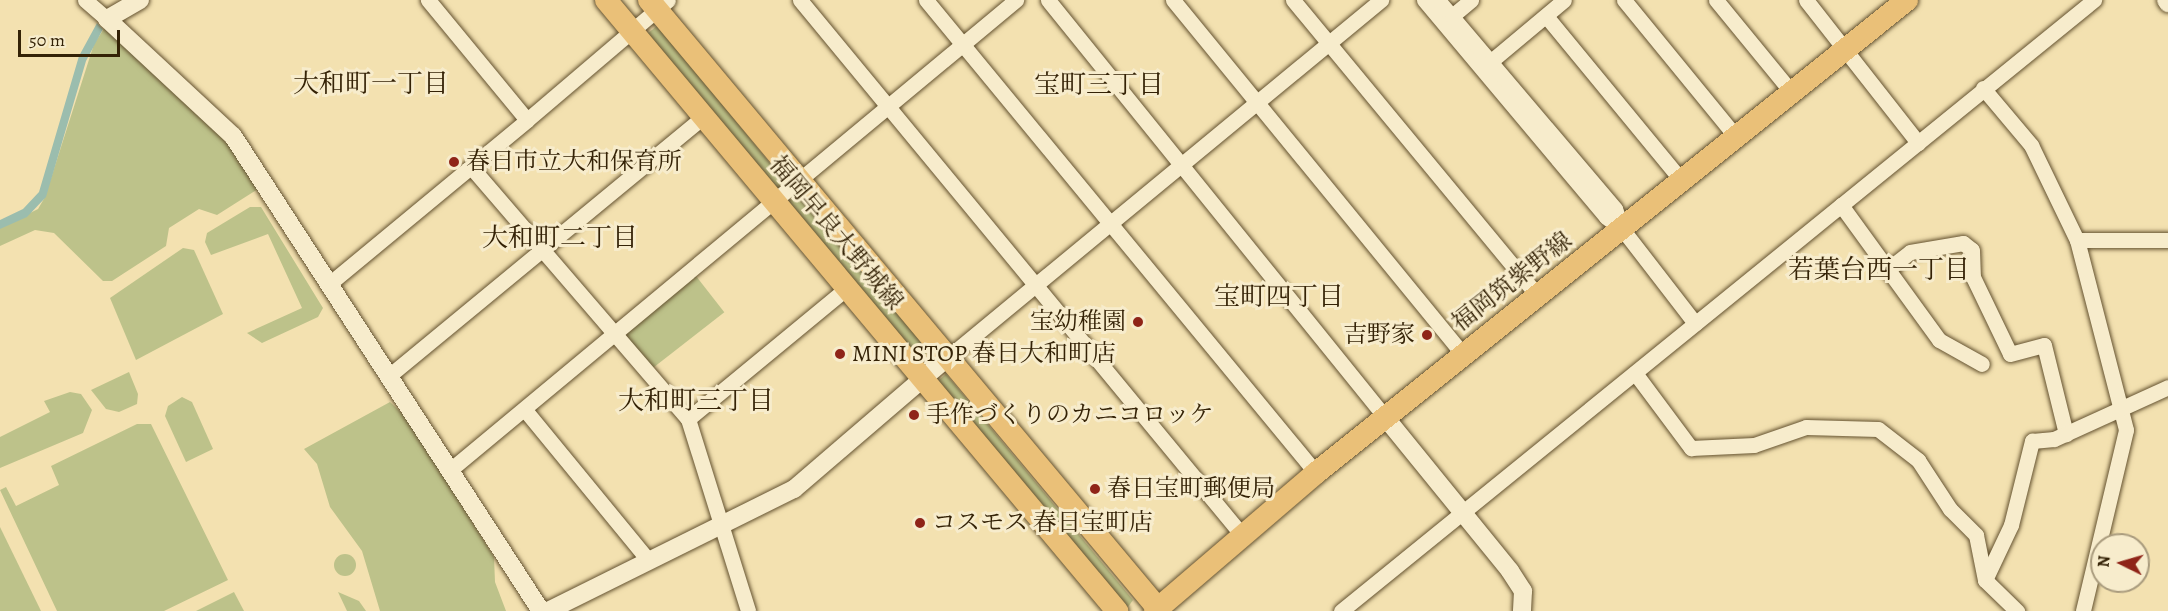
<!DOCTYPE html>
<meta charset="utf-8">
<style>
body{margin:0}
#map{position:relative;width:2168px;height:611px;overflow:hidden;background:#f3e1b0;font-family:Alegreya,"Noto Serif JP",serif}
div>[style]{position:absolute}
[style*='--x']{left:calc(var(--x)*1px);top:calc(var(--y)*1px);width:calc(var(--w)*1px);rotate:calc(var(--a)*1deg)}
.green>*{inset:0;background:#bdc28a;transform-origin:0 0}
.round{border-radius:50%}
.water>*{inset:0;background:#9bbdae}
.roads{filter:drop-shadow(0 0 2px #645230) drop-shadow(0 0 2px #645230)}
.minor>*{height:15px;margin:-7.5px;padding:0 7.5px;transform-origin:7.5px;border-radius:7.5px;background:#f7eccc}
.tertiary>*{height:18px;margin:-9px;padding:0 9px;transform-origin:9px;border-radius:9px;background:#f7eccc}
.primary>*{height:22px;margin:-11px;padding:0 11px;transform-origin:11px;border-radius:11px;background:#eac078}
.dots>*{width:16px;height:16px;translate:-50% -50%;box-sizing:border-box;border:3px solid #f7eccc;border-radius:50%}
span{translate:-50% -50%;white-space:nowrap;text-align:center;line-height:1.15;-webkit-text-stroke:6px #f7eccc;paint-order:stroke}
.poi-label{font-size:24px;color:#342206}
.left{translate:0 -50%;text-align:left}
.right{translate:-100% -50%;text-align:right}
.street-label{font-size:24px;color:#342206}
.neighbourhood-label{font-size:26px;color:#342206}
.north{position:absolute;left:2090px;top:533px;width:60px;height:60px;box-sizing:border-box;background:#f7eccc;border:2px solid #a99b7d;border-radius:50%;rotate:275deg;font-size:16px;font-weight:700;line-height:24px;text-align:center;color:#342206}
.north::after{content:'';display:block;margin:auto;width:21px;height:27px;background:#8f2418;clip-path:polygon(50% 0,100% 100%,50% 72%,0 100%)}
.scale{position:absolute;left:18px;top:30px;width:102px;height:27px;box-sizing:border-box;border:3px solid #342206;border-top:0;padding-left:8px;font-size:18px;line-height:21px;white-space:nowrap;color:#342206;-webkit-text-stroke:4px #f7eccc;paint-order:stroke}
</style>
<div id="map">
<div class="green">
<i style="left:658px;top:25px;width:204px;height:13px;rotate:51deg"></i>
<i style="clip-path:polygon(105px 27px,225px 137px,261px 187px,217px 215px,199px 209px,169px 228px,166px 246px,112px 281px,103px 281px,54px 233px,35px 230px,0 246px,0 228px,38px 209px,45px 197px,94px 44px)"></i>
<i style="left:797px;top:194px;width:205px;height:13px;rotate:50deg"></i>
<i style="clip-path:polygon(250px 207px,261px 207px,323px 308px,318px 317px,262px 343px,247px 333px,302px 308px,268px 234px,211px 255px,205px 242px,207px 233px)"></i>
<i style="clip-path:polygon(183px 248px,194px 250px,223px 314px,136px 360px,110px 298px)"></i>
<i style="left:696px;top:276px;width:46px;height:96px;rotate:52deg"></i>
<i style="clip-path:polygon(129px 372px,138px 394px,137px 404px,119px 412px,106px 409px,91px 390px)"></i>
<i style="clip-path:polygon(946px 374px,1133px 600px,1128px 607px,937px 382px)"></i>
<i style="clip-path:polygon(70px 392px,81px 394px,92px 410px,83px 433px,0 468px,0 437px,50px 412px,44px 401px)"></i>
<i style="clip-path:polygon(182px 397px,192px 402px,213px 449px,186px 462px,165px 416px,168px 406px)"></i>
<i style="clip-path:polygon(390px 402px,408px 419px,494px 557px,495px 582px,506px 611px,380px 611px,362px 551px,330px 507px,317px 464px,304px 449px)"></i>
<i style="clip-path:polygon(137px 424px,151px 424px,228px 580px,164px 611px,57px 611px,0 490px,6px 487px,16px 506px,59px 485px,51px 466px)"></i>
<i style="clip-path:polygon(0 527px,41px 611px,0 611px)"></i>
<i class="round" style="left:334px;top:554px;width:22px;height:22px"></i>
<i style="clip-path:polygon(234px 592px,244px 611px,196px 611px)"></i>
<i style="clip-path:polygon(338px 592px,359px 601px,366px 611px,347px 611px)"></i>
</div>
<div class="water">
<i style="clip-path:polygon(97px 23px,103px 29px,86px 61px,46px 197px,27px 217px,0 229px,0 220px,23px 209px,39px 192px,79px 56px)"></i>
</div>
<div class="roads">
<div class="minor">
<i style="--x:85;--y:0;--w:29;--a:41"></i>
<i style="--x:800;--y:0;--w:694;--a:50.44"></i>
<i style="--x:926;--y:0;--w:613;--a:50.49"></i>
<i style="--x:1048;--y:0;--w:536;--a:51.06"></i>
<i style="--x:1173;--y:0;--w:458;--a:50.7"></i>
<i style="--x:1293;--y:0;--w:384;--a:50.4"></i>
<i style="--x:1424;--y:0;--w:283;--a:50"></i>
<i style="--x:1606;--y:217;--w:21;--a:37"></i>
<i style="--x:1438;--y:0;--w:274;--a:49.7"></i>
<i style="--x:1615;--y:209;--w:22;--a:69"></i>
<i style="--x:1623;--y:230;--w:118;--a:52.3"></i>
<i style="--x:1624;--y:0;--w:178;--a:50.7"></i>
<i style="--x:1716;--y:0;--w:120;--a:50.7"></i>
<i style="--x:1806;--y:0;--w:182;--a:51.9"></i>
<i style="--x:1452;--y:16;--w:25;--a:-40"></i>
<i style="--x:1546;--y:16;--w:215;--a:50.5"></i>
<i style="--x:1484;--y:67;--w:104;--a:-39.9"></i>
<i style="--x:1983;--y:88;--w:75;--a:49.9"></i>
<i style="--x:2031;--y:145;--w:106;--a:64.2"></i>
<i style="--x:2077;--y:240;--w:196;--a:75.5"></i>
<i style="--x:2126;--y:430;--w:186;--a:103.4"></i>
<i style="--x:527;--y:120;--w:185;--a:-40.4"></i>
<i style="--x:472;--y:168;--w:331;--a:49.3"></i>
<i style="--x:688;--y:419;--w:201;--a:72.6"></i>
<i style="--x:1841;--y:205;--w:167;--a:54"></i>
<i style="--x:1939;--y:340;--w:49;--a:29.2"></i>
<i style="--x:2077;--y:240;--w:91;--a:0"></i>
<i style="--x:1887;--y:270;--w:29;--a:-38"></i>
<i style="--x:1910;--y:252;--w:54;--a:-9.6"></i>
<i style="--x:1963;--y:243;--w:11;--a:38"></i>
<i style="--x:1972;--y:250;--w:27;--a:88"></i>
<i style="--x:1973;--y:277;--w:85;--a:64.3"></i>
<i style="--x:2010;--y:354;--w:35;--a:-15"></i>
<i style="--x:2044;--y:345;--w:92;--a:76.1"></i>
<i style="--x:329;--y:284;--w:257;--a:-39.6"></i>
<i style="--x:527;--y:120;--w:156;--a:-129.5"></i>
<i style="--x:947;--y:358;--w:563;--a:-39.52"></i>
<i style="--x:1635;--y:373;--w:94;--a:53.3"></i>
<i style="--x:1691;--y:448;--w:63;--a:-2.7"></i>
<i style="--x:1754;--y:445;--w:55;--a:-19.1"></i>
<i style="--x:1806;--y:427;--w:72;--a:1.6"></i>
<i style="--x:1878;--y:429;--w:51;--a:37.8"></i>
<i style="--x:1918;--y:460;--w:59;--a:56.9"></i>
<i style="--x:1950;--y:509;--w:37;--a:45"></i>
<i style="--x:1976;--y:535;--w:46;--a:78.7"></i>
<i style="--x:1985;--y:580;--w:45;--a:44.1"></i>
<i style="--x:390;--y:375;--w:408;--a:-39.5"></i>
<i style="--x:525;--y:410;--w:195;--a:50.6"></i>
<i style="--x:688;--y:419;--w:207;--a:-39.5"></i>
<i style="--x:450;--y:470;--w:736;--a:-39.71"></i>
<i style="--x:1985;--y:580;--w:61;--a:-64.7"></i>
<i style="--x:2011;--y:525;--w:87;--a:-76"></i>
<i style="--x:2032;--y:441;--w:22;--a:-5"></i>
<i style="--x:2054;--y:439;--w:125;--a:-24.5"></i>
<i style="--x:1341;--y:611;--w:970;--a:-39.06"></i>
</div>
<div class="tertiary">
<i style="--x:140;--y:0;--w:38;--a:150"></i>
<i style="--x:107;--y:19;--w:172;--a:42.9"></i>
<i style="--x:233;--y:136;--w:566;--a:57.04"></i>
<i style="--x:2166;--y:0;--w:4;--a:56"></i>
<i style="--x:1385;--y:417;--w:198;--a:50.9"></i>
<i style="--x:1510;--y:571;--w:24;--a:57"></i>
<i style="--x:1523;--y:591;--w:20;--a:93"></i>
<i style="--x:548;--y:611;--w:275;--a:-26.4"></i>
<i style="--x:794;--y:489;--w:201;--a:-40.6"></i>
</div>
<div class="primary">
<i style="--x:606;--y:0;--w:797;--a:50.09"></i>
<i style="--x:649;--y:0;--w:797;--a:50.09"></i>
<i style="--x:1155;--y:611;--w:212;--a:-40.6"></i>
<i style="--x:1316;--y:473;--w:757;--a:-38.67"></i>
</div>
</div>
<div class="dots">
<i style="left:454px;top:162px;background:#8f2418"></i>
<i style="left:1138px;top:322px;background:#8f2418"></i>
<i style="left:1427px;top:335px;background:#8f2418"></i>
<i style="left:840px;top:354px;background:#8f2418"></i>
<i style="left:914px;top:415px;background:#8f2418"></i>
<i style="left:1095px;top:489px;background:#8f2418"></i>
<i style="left:920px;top:523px;background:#8f2418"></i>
</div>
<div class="poi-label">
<span class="left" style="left:466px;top:162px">春日市立大和保育所</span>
<span class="right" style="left:1126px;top:322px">宝幼稚園</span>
<span class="right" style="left:1415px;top:335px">吉野家</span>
<span class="left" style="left:852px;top:354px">MINI STOP 春日大和町店</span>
<span class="left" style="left:926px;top:415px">手作づくりのカニコロッケ</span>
<span class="left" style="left:1107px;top:489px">春日宝町郵便局</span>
<span class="left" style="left:932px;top:523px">コスモス 春日宝町店</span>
</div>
<div class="street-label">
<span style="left:836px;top:233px;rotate:50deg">福岡早良大野城線</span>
<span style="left:1512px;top:282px;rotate:-38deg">福岡筑紫野線</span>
</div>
<div class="neighbourhood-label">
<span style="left:371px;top:84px">大和町一丁目</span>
<span style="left:1099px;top:85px">宝町三丁目</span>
<span style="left:560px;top:238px">大和町二丁目</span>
<span style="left:1879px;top:270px">若葉台西一丁目</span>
<span style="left:1279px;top:297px">宝町四丁目</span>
<span style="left:696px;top:401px">大和町三丁目</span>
</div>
<div class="north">N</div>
<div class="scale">50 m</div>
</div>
